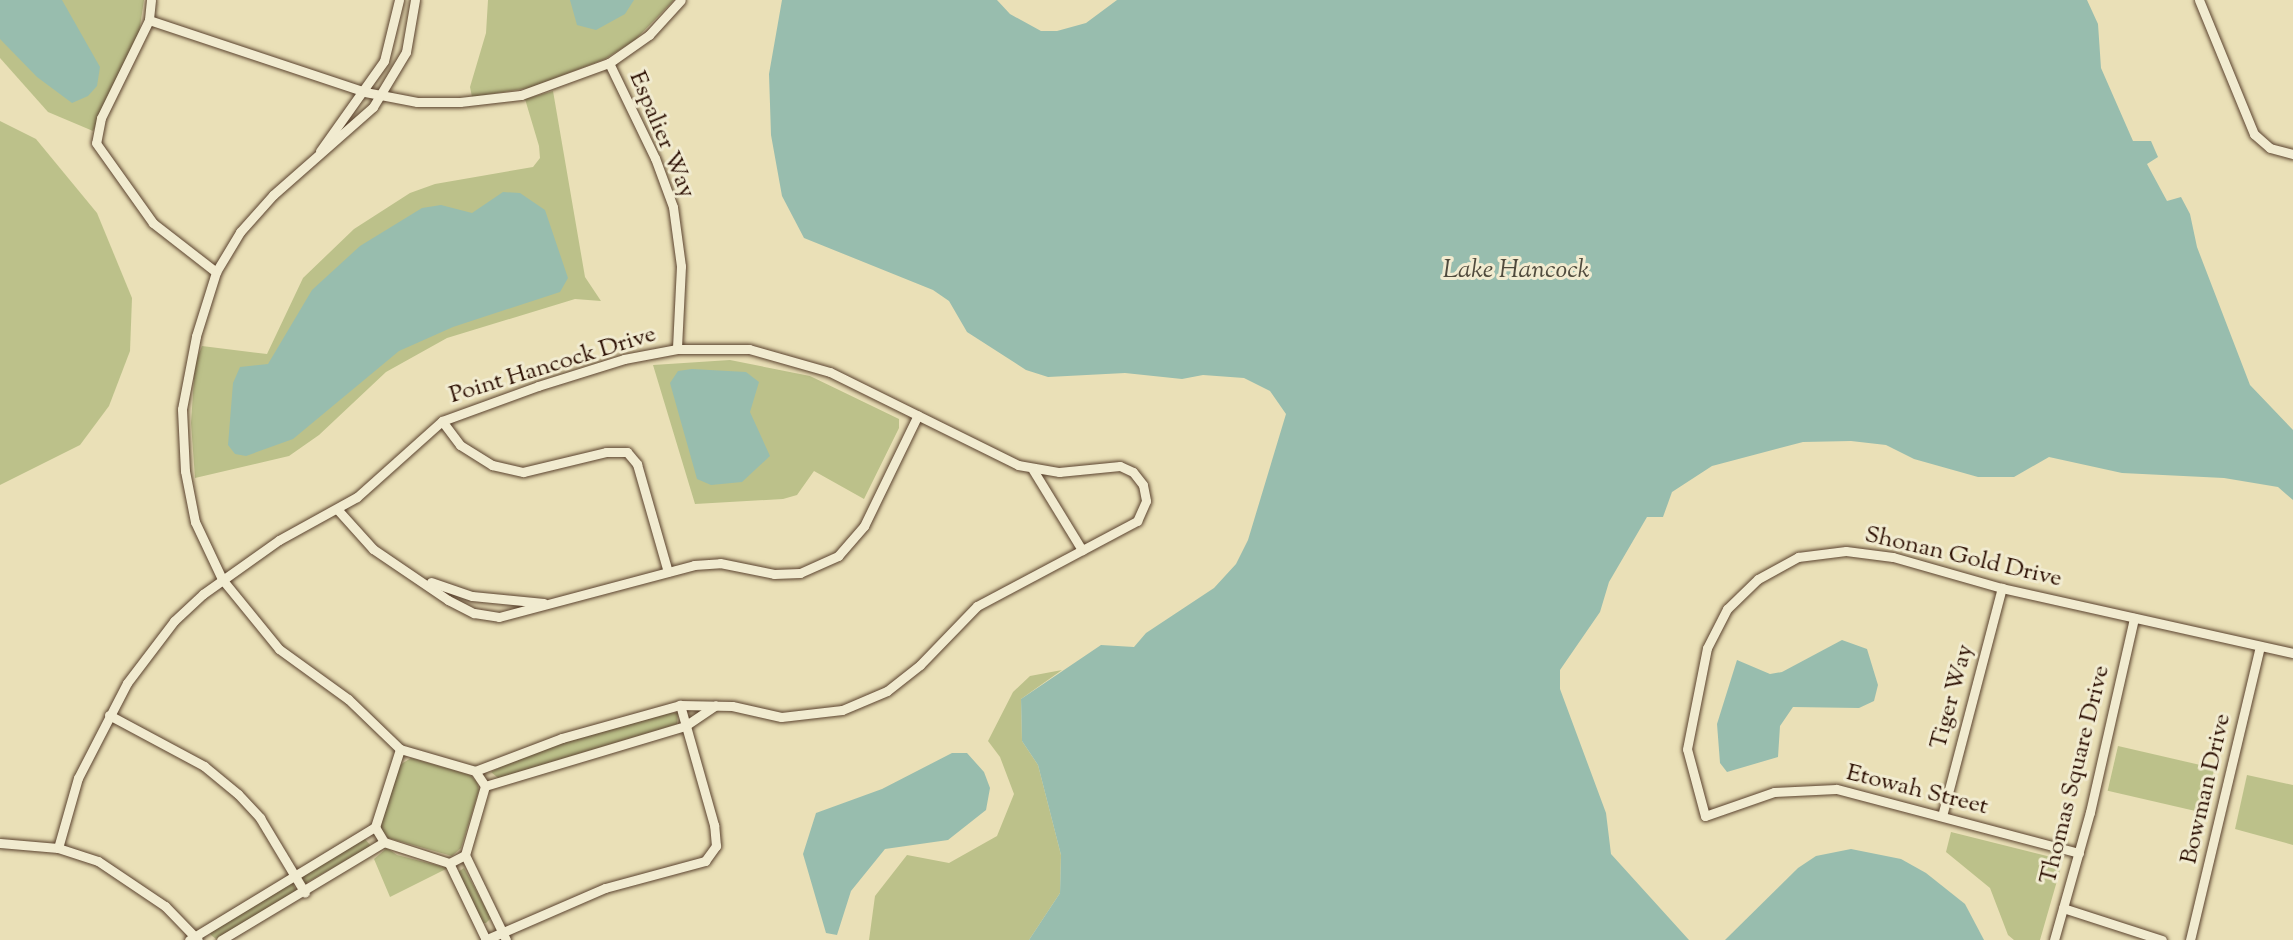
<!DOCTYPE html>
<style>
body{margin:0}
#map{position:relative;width:2293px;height:940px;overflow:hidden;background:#eae0b7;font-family:"Sorts Mill Goudy",serif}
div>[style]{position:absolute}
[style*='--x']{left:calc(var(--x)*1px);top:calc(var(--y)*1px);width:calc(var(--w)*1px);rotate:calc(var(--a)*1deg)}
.green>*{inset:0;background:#bcc18a;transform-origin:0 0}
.water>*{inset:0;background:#98bdae}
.roads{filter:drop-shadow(0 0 2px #5a422e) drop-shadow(0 0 2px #5a422e)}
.minor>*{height:9px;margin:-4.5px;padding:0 4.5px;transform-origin:4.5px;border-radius:4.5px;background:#f1ebd0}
span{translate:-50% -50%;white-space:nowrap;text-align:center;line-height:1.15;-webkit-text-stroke:6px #f1ebd0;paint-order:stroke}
.street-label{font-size:24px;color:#2a0d00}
.water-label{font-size:26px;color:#504b3d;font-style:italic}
</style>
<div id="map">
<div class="green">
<i style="clip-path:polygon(0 0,144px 0,139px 33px,93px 131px,48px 112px,0 58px)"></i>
<i style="clip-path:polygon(488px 0,674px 0,635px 40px,605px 59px,529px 88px,472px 97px,470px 87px,486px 33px)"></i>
<i style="clip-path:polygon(553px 91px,585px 277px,601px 301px,575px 299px,447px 338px,386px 372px,319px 435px,289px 456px,195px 478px,191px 423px,195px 364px,202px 346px,267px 354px,303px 278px,354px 229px,410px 193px,435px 184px,533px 167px,540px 158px,539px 146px,525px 99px)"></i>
<i style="clip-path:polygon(0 121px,36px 139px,97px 213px,132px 298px,130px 351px,109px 406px,80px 445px,0 485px)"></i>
<i style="clip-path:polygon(730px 360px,810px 376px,899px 419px,899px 428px,864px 499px,814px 471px,797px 495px,783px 499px,695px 504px,653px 365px)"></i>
<i style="clip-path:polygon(1062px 670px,1021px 699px,1022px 741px,1038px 765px,1061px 855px,1060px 893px,1029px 940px,869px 940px,875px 896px,907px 855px,949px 863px,997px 836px,1014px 794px,1000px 757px,988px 741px,1013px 692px,1030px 676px)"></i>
<i style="clip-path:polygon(670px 713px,678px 713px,677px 724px,498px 778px,491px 772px,534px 750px)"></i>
<i style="left:2118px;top:746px;width:99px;height:46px;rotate:13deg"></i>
<i style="clip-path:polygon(411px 758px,470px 775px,477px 782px,479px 790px,461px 848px,452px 856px,388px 838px,380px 828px,398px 766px)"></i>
<i style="clip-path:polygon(2247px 775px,2293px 785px,2293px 845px,2235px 829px)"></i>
<i style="clip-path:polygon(1951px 832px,2063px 860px,2040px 940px,2014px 940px,2008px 935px,1990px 888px,1946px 852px)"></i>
<i style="clip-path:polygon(364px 838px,371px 846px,304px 884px,301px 876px)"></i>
<i style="clip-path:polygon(387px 848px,397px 855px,448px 868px,390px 897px,374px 859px)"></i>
<i style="clip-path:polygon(464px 868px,491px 918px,486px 923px,481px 923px,458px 872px)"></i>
<i style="clip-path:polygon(292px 882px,296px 891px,216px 939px,211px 935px,209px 931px)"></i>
</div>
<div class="water">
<i style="clip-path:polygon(0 0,62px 0,100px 67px,97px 86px,88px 96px,72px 103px,37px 77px,0 39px)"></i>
<i style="clip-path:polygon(570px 0,634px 0,625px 14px,596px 30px,577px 25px)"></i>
<i style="clip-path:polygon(782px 0,997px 0,1010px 14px,1041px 31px,1057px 31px,1086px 23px,1117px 0,2087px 0,2098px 24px,2101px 68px,2133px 141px,2151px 141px,2158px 157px,2147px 164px,2167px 201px,2181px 197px,2190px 214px,2197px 247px,2250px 385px,2293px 430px,2293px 500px,2278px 487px,2224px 478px,2122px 473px,2049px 457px,2014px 477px,1978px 477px,1914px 459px,1886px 445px,1851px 441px,1803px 442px,1712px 466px,1672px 492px,1663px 517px,1647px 517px,1609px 582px,1600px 612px,1560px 670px,1560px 689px,1606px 813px,1611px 854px,1689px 940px,1029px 940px,1060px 893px,1061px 855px,1038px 765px,1022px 741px,1021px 699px,1101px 645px,1134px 647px,1146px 633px,1214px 588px,1236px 564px,1248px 540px,1286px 414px,1270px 391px,1244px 378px,1203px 375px,1182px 379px,1125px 373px,1048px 377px,1026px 370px,967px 332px,949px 301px,933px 290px,804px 238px,782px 196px,771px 135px,769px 74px)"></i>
<i style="clip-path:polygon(503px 192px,520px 193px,545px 210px,568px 278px,560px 292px,453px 327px,399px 351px,293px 439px,246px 456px,235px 454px,228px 445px,233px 383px,240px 367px,268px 364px,312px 290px,360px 246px,422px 208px,441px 205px,472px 213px)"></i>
<i style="clip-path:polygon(692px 369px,746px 372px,759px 382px,750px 412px,770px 456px,742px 482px,711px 485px,697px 479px,670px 383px,678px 371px)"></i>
<i style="clip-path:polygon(1842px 640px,1867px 649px,1878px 685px,1874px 701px,1859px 708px,1793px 707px,1780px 726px,1778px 757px,1727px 772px,1720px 763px,1717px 724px,1737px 660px,1770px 674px,1782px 672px)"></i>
<i style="clip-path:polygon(952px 753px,967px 753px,984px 772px,990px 788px,986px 810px,948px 840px,885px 849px,851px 891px,837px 935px,826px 933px,803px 854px,816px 813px,882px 789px)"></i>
<i style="clip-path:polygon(1851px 849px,1901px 859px,1926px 873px,1965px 904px,1984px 940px,1725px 940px,1798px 868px,1816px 856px)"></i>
</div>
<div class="roads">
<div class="minor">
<i style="--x:151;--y:0;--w:20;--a:96"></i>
<i style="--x:149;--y:20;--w:109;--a:116.1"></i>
<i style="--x:101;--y:118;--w:25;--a:101"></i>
<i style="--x:96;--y:143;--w:98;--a:54.5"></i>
<i style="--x:153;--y:223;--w:80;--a:37.9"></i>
<i style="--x:2199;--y:0;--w:145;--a:67.7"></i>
<i style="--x:2254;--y:134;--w:21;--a:41"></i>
<i style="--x:2270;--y:148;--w:24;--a:15"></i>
<i style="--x:149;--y:20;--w:228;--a:18.4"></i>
<i style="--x:365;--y:92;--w:53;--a:10.9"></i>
<i style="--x:417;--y:102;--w:43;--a:0"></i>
<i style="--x:460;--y:102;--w:61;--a:-6.5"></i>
<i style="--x:521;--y:95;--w:94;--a:-20"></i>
<i style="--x:609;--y:63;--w:49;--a:-35"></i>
<i style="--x:649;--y:35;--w:47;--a:-47.6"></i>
<i style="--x:609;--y:63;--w:106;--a:64.2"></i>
<i style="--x:655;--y:158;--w:52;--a:69.8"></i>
<i style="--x:673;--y:207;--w:60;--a:82.3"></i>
<i style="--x:681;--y:266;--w:83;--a:92.8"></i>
<i style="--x:320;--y:151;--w:110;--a:-54.6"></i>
<i style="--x:384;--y:61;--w:63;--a:-76.2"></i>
<i style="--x:442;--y:421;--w:30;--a:53"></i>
<i style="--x:460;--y:445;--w:38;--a:32"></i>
<i style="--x:492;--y:465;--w:32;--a:13"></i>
<i style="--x:523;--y:472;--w:85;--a:-13.5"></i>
<i style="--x:606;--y:452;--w:21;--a:0"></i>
<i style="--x:627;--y:452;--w:16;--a:50"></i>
<i style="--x:637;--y:464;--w:112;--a:74"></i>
<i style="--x:1033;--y:470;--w:94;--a:58.5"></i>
<i style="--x:337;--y:509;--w:54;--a:48"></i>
<i style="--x:373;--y:549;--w:91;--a:34.2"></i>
<i style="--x:448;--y:600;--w:29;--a:27"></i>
<i style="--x:474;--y:613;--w:25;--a:9"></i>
<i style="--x:499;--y:617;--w:202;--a:-14.9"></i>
<i style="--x:694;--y:565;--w:26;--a:-4"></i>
<i style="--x:720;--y:563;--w:55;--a:11.5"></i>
<i style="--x:774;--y:574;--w:26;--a:-2"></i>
<i style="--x:800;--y:573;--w:42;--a:-24.1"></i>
<i style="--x:838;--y:556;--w:40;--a:-49"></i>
<i style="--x:864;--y:526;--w:123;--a:-64.1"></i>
<i style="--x:431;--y:582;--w:43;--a:18.9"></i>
<i style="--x:472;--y:596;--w:72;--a:5.6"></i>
<i style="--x:109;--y:715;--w:108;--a:28.2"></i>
<i style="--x:204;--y:766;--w:44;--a:39.5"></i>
<i style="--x:238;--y:794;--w:33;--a:47"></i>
<i style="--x:260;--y:818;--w:87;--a:59"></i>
<i style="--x:400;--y:749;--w:72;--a:-136.1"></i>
<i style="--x:348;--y:699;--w:85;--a:-144.1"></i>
<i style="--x:279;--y:649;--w:90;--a:-129.2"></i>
<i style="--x:222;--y:579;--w:63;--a:-115.3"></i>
<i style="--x:195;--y:522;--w:52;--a:-101.1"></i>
<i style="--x:185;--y:471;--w:62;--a:-92.8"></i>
<i style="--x:182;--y:409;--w:74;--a:-79.1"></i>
<i style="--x:196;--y:336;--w:67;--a:-72.6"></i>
<i style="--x:216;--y:272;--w:47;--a:-59"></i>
<i style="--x:240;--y:232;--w:50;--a:-48.3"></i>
<i style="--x:273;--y:195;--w:133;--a:-41.3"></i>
<i style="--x:373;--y:107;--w:64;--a:-59"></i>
<i style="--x:406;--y:52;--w:53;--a:-80.2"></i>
<i style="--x:400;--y:749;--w:78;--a:16.3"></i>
<i style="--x:475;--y:771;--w:18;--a:56"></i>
<i style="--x:485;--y:786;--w:72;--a:106.2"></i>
<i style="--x:465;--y:855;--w:18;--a:153"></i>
<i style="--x:449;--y:863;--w:68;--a:-162.1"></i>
<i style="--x:384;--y:842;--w:17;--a:-121"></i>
<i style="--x:375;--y:827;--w:82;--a:-72.2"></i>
<i style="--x:485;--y:786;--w:209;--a:-16.7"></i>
<i style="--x:685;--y:726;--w:37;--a:-34"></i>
<i style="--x:1942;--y:816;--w:236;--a:-75.3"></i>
<i style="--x:0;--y:843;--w:58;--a:4.9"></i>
<i style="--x:58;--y:848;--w:42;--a:18"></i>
<i style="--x:98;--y:861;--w:81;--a:33.9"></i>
<i style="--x:165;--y:906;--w:47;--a:45.9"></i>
<i style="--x:58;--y:848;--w:73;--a:-74.1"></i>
<i style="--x:78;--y:778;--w:107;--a:-62.7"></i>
<i style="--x:127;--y:683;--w:78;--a:-52.8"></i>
<i style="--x:174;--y:621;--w:40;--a:-43"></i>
<i style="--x:203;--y:594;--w:93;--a:-35.4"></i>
<i style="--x:279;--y:540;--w:89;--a:-28.9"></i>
<i style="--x:357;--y:497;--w:114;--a:-41.8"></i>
<i style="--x:442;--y:421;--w:102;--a:-20"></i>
<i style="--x:538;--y:386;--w:90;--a:-17.4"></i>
<i style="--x:624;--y:359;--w:54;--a:-10.7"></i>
<i style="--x:677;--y:349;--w:72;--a:0"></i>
<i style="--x:749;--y:349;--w:84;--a:15.9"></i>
<i style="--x:830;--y:372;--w:210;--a:26.3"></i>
<i style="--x:1018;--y:465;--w:42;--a:9.7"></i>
<i style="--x:1059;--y:472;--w:61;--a:-5.6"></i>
<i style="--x:1120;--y:466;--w:14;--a:25"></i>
<i style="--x:1133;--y:472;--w:16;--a:52"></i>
<i style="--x:1143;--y:485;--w:16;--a:79"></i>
<i style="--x:1146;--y:501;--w:22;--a:114"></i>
<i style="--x:1137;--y:521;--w:181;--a:152"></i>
<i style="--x:977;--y:606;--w:82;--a:134"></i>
<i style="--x:920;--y:665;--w:42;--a:141.8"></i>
<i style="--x:887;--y:691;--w:49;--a:157.1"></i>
<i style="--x:842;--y:710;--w:61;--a:173.5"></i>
<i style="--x:781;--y:717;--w:50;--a:-167.3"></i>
<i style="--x:732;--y:706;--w:52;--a:-178.9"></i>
<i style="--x:680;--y:705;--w:123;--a:164.4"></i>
<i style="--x:562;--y:738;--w:93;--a:159.2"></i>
<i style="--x:2079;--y:853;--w:251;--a:-165.2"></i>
<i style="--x:1836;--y:789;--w:62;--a:177.2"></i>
<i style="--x:1774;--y:792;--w:73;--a:160.8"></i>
<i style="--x:1705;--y:816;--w:69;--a:-105"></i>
<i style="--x:1687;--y:749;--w:103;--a:-78.8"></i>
<i style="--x:1707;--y:648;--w:44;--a:-62.9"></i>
<i style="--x:1727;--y:609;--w:43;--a:-44.1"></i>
<i style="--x:1758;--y:579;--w:46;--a:-28.8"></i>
<i style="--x:1798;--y:557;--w:48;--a:-7.1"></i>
<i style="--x:1846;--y:551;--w:47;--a:7.3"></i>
<i style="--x:1893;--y:557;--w:113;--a:15.9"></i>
<i style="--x:2002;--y:588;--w:298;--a:12.6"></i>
<i style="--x:465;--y:855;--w:94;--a:64.2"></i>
<i style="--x:449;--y:863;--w:85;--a:64.3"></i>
<i style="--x:2063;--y:908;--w:104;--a:17.9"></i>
<i style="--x:189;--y:940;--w:218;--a:-31.3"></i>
<i style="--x:221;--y:940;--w:190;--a:-31"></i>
<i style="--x:485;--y:940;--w:131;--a:-23.4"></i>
<i style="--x:605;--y:888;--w:104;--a:-15.1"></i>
<i style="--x:705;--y:861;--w:19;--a:-54"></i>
<i style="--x:716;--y:846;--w:21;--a:-95"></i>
<i style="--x:714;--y:825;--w:125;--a:-105.8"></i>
<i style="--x:2054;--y:940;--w:133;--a:-74.3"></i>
<i style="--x:2090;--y:812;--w:199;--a:-77.2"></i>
<i style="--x:2190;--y:940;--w:302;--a:-76.6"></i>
</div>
</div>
<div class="street-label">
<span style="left:661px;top:135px;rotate:67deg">Espalier Way</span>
<span style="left:553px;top:366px;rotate:-17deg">Point Hancock Drive</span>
<span style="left:1963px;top:558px;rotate:13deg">Shonan Gold Drive</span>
<span style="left:1953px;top:697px;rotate:-75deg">Tiger Way</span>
<span style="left:2076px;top:775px;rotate:-76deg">Thomas Square Drive</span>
<span style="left:2207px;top:789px;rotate:-77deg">Bowman Drive</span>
<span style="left:1917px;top:791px;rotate:14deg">Etowah Street</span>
</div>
<div class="water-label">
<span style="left:1516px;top:271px">Lake Hancock</span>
</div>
</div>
